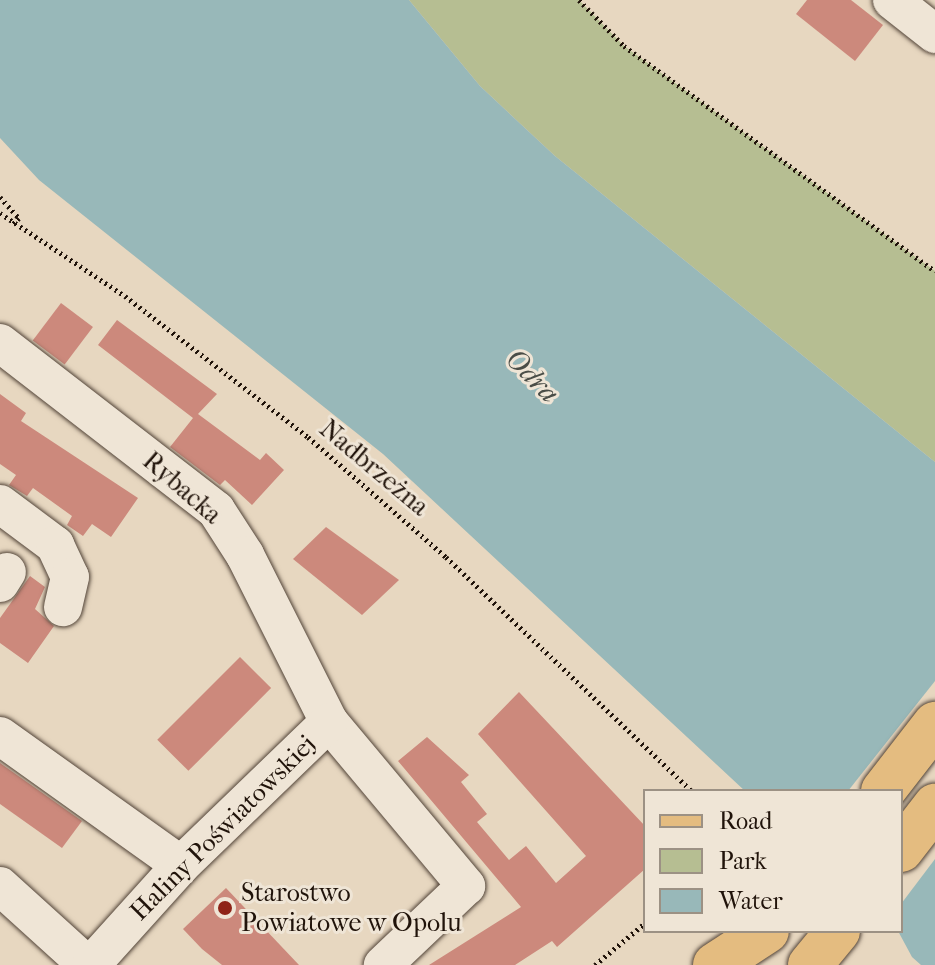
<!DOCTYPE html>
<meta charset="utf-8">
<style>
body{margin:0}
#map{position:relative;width:935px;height:965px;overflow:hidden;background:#e7d7c0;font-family:"IM FELL French Canon",serif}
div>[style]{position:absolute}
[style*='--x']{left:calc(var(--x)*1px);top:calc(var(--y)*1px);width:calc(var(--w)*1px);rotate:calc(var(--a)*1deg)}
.green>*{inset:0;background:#b6be92}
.water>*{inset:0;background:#98b8b9}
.pier>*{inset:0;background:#e7d7c0}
.building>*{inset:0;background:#cc897c;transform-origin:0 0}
.path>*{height:5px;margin-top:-2.5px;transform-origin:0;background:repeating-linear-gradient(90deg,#20130a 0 2px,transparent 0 6px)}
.roads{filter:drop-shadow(0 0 2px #524438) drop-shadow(0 0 2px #524438)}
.minor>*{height:38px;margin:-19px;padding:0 19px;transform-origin:19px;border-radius:19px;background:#efe5d6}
.major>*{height:44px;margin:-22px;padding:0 22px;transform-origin:22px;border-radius:22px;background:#e4bc80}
.dots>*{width:22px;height:22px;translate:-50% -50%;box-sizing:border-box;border:4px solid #efe5d6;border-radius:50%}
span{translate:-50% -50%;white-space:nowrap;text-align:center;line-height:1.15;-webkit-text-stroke:6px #efe5d6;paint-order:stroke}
.street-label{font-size:26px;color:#20130a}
.poi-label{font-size:26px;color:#20130a}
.left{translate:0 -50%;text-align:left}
.water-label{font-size:28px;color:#4a4d47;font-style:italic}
.legend{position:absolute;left:643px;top:789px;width:260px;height:144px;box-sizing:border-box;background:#efe5d6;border:2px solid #9c9184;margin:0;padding:10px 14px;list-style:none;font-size:24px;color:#20130a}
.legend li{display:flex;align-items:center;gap:16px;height:40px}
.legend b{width:40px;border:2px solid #9c9184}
</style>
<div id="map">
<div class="green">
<i style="clip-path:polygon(409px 0,579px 0,624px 46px,935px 271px,935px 462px,555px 156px,480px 86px)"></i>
</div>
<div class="water">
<i style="clip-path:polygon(0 0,409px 0,480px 86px,555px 156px,935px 462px,935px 965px,921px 965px,912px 957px,898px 931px,901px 791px,745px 791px,383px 454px,39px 180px,0 138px)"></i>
</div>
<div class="pier">
<i style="clip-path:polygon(935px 681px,935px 757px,901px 791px,848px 791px)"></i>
<i style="clip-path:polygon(935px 760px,935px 859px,901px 904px,901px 804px)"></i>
</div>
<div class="building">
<i style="clip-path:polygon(807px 0,851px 0,883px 25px,855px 61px,796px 14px)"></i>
<i style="left:61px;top:303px;width:40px;height:47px;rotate:37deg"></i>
<i style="clip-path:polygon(117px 320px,217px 394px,198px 414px,260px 460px,266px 453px,284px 470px,252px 505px,225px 480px,220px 485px,170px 447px,193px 418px,98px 345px)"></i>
<i style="clip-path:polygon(0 394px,26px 413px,21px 421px,138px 498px,111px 537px,92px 524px,83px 536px,67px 525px,72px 516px,33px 488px,27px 496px,9px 485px,16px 475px,0 464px)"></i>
<i style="clip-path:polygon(326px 527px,399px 580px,362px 615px,293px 559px)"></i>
<i style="clip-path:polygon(30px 576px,45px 587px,35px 609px,54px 626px,28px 663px,0 643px,0 618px)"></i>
<i style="left:240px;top:657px;width:44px;height:117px;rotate:45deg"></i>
<i style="clip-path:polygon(519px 692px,645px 826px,645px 869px,557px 947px,552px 941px,515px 965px,429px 965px,521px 907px,398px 761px,427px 737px,469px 775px,461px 782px,487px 814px,477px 822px,509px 860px,526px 846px,556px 883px,586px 856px,478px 734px)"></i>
<i style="clip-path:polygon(0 763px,82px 821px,62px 848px,0 804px)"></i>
<i style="clip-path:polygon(226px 888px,299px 965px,222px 965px,202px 949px,183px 929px)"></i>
</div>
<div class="path">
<i style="--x:579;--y:0;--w:64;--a:45.6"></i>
<i style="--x:624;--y:46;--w:384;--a:35.9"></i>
<i style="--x:0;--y:197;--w:28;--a:48"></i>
<i style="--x:19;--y:218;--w:8;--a:135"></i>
<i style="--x:0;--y:213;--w:150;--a:33.6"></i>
<i style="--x:125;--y:296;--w:231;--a:37.6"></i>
<i style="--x:308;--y:437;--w:183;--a:41"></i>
<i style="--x:446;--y:557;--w:340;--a:43.6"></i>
<i style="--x:595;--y:965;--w:65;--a:-40"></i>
</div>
<div class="roads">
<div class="minor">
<i style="--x:892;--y:0;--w:55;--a:38.3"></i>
<i style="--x:0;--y:343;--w:273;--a:37.7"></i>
<i style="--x:216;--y:510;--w:54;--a:57.2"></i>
<i style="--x:245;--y:555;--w:187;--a:63.3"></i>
<i style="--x:329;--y:722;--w:214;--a:50.1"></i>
<i style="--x:466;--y:886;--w:115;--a:136.4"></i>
<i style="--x:0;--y:504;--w:69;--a:36.7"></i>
<i style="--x:55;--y:545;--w:35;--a:65"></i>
<i style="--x:70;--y:577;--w:31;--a:103"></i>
<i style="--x:0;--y:583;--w:13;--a:-58"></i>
<i style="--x:0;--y:736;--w:222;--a:35.5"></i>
<i style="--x:0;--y:886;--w:118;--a:42.2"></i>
<i style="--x:91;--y:965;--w:135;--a:-48"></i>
<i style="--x:181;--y:865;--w:206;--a:-44"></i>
</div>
<div class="major">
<i style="--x:883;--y:791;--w:85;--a:-52.2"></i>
<i style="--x:901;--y:850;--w:56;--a:-52.3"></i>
<i style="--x:715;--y:965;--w:62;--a:-33.2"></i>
<i style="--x:810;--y:965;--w:44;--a:-50.5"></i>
</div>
</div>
<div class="dots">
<i style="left:225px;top:908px;background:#8f2418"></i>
</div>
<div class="street-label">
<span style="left:374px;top:468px;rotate:40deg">Nadbrzeżna</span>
<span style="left:182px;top:488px;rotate:41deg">Rybacka</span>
<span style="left:223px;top:828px;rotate:-45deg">Haliny Poświatowskiej</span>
</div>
<div class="poi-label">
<span class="left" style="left:241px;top:908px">Starostwo<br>Powiatowe w Opolu</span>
</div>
<div class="water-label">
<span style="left:532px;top:376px;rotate:45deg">Odra</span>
</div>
<ul class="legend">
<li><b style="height:10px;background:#e4bc80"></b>Road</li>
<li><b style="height:22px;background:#b6be92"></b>Park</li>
<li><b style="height:22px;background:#98b8b9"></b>Water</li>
</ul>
</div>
